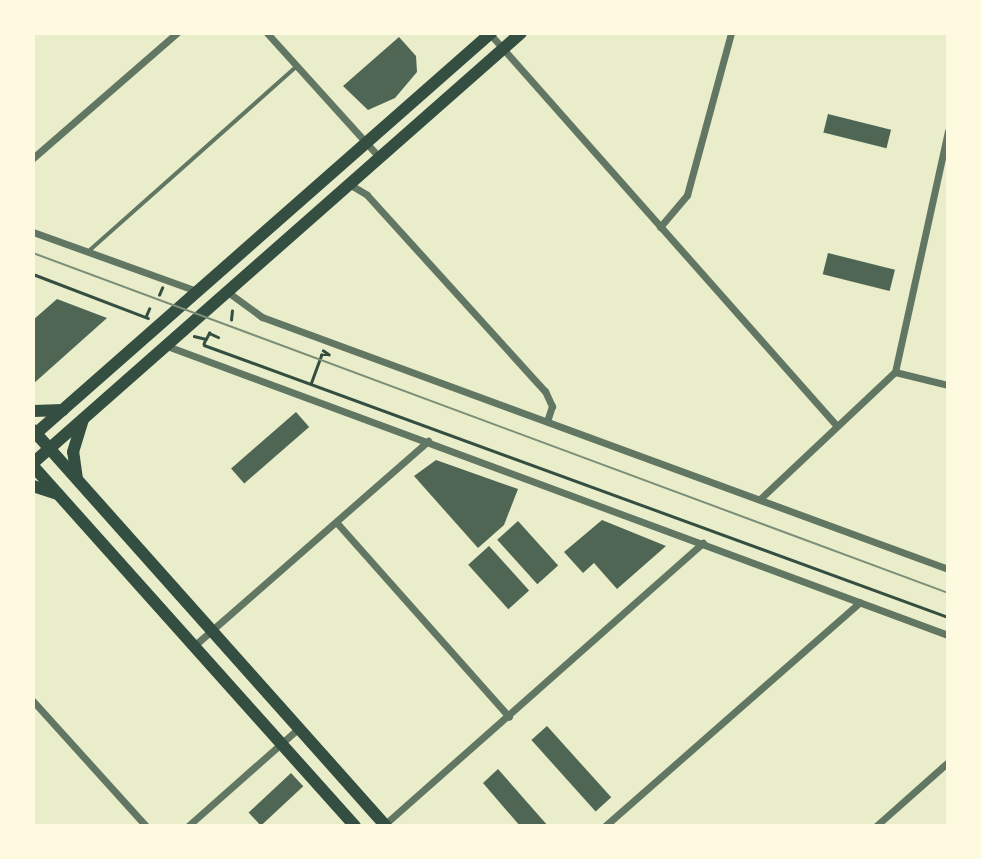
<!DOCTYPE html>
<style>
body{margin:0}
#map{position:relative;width:981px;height:859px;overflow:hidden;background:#e9edc9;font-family:"DM Sans",sans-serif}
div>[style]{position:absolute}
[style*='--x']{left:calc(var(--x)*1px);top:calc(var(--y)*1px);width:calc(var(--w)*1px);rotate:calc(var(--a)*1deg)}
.building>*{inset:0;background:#4f6655;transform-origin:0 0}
.path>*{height:2.5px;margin:-1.25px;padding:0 1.25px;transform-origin:1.25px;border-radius:1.25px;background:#344e41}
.service>*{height:3.5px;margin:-1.75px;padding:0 1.75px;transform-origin:1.75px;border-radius:1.75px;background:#617663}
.minor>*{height:7px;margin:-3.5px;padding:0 3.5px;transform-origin:3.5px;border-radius:3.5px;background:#617663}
.primary>*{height:12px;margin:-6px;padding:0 6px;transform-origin:6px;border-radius:6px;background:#344e41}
.trunk>*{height:12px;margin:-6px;padding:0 6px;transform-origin:6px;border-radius:6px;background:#344e41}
.tram>*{height:2px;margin:-1px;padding:0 1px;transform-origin:1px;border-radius:1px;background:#7c8e77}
span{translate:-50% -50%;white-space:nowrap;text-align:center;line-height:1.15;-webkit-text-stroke:7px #fefae0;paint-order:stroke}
.frame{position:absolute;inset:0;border:35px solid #fefae0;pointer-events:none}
</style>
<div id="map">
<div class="building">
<i style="clip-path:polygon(399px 37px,416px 56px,417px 72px,395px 98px,368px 110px,343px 86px)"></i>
<i style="left:828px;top:114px;width:65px;height:19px;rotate:14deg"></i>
<i style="left:828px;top:253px;width:69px;height:22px;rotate:14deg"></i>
<i style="clip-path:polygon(57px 299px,107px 318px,33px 384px,33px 320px)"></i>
<i style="left:296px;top:412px;width:20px;height:86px;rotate:49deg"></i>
<i style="clip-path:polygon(436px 460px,518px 489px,504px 525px,478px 548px,414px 476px)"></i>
<i style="clip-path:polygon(602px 520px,666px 546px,617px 589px,594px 563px,583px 573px,564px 552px)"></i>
<i style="left:518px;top:521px;width:60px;height:28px;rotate:48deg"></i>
<i style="left:489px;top:546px;width:60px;height:28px;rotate:48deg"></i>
<i style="left:547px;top:726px;width:96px;height:21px;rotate:48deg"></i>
<i style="clip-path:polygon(498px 769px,548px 826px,520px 826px,483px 783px)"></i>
<i style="left:291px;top:773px;width:18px;height:58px;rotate:47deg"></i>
</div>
<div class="path">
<i style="--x:33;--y:274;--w:123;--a:20.9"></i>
<i style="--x:159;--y:295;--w:8;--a:-67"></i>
<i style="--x:146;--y:316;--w:8;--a:-67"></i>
<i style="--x:231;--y:320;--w:9;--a:-84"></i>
<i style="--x:194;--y:336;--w:12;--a:14"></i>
<i style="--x:206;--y:339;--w:5;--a:112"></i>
<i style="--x:206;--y:339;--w:7;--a:-63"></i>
<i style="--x:209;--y:333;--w:10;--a:24"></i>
<i style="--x:204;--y:345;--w:792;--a:20.08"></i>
<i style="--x:311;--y:383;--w:30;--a:-70"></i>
<i style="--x:321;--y:355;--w:8;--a:0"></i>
<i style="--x:329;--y:355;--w:7;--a:-146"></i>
</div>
<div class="service">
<i style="--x:90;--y:250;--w:276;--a:-41.6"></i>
</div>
<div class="minor">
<i style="--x:267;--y:33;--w:167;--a:47.9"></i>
<i style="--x:490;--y:34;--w:522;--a:48.49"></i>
<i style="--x:33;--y:158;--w:191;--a:-41"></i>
<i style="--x:349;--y:184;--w:21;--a:31"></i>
<i style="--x:367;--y:195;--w:265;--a:47.8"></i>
<i style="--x:545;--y:391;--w:17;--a:65"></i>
<i style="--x:552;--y:406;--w:13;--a:108"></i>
<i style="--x:660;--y:227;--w:42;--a:-49.8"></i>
<i style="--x:687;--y:195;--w:168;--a:-74.8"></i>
<i style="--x:33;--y:232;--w:174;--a:19.8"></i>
<i style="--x:229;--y:293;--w:41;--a:36"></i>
<i style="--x:262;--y:317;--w:731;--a:20.17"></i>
<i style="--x:167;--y:346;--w:833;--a:20.31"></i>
<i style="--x:895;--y:372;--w:55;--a:13.8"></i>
<i style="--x:760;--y:499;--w:185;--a:-43.3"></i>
<i style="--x:895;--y:372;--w:247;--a:-77.6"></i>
<i style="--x:337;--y:523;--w:259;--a:48.4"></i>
<i style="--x:195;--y:645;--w:310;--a:-41.2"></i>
<i style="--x:33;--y:701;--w:169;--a:47.9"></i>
<i style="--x:384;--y:825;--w:426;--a:-41.5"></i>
<i style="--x:188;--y:826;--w:149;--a:-41.5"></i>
<i style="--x:605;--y:826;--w:339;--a:-41.3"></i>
<i style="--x:876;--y:826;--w:96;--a:-41.6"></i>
</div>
<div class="primary">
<i style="--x:33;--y:411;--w:30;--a:-2"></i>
<i style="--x:33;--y:436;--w:610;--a:-41.34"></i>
<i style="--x:33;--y:463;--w:650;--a:-41.38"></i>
<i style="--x:77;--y:479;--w:27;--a:-98"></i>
<i style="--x:73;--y:452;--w:34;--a:-73"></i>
<i style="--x:33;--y:486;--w:26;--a:18"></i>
</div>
<div class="trunk">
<i style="--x:33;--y:430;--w:530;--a:48.29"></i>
<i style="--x:33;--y:466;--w:483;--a:48.2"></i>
</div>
<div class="tram">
<i style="--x:33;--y:253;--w:976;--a:20.38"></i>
</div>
<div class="frame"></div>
</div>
